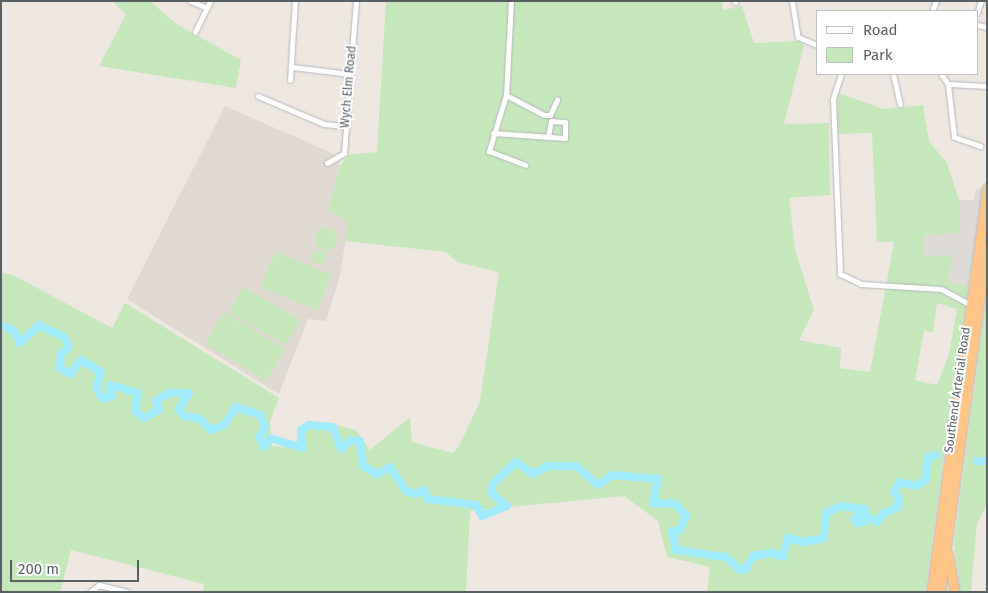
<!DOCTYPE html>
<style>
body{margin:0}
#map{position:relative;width:988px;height:593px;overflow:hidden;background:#eee8e1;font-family:"Fira Sans",sans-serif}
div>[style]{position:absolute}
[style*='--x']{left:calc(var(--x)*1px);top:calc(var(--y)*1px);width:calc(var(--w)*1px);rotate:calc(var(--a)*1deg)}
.industrial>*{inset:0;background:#dedad5}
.education>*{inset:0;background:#e0d9d1}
.green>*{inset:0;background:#c5e8bb;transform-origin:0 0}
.round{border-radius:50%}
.river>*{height:8px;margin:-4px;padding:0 4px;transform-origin:4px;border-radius:4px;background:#a0ebff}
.roads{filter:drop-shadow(0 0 1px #b2b6ba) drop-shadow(0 0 1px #b2b6ba)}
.street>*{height:5px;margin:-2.5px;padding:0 2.5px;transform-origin:2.5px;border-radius:2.5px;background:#fff}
.highway>*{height:9px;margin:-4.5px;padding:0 4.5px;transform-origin:4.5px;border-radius:4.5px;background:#ffc587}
span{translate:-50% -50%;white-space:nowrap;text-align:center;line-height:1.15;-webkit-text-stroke:4px #fff;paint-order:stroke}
.street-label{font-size:12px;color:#596063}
.frame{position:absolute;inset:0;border:2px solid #596063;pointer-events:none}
.legend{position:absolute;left:816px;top:10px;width:162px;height:65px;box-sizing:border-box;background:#fff;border:1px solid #bdbfc1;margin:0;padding:6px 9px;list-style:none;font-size:15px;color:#596063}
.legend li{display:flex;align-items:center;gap:10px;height:25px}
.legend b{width:25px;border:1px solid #bdbfc1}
.scale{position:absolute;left:10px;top:560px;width:129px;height:22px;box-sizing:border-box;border:2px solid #596063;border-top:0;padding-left:6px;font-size:15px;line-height:18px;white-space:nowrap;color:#596063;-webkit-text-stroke:4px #fff;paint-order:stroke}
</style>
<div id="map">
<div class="industrial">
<i style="clip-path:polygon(984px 188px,968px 286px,948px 283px,924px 256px,924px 236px,959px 233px,959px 200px,974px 200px,976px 189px)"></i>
</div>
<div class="education">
<i style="clip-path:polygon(225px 106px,334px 154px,340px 166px,328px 211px,349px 221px,339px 279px,326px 321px,308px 319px,279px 394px,127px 299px)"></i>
</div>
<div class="green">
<i style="clip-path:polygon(112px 1px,150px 1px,175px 23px,241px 60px,236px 88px,99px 66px,126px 14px)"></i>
<i style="clip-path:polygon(evenodd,386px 1px,722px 1px,723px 10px,742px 6px,754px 43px,798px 41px,804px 45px,784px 124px,829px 123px,830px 195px,789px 198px,795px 249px,814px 310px,799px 340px,841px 348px,840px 368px,870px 372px,894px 242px,877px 242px,872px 133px,837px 134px,838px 93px,884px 109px,923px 105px,929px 141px,947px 163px,959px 200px,959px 233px,924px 236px,924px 256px,952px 255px,948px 283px,968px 286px,925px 592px,707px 592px,710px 567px,667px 557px,658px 521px,624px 496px,470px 511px,466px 592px,203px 592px,204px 584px,71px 550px,60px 592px,1px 592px,1px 273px,13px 275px,112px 328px,125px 303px,279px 398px,270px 421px,272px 446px,293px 448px,302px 432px,329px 423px,356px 430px,370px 450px,410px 417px,412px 442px,453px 453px,459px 446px,480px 401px,499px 272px,457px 262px,446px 252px,345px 241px,348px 221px,328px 211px,340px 166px,348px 155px,377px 152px,386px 1px,937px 303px,957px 309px,949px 354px,937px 385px,915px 380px,924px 331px,933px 332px,937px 303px)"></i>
<i class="round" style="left:315px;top:228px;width:22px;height:22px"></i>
<i class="round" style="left:312px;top:250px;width:14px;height:14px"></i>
<i style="left:275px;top:252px;width:61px;height:38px;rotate:22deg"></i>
<i style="left:243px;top:287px;width:66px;height:29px;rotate:30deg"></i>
<i style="clip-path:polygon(987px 294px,987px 505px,977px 523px,971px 592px,961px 592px,954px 544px)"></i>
<i style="left:224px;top:312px;width:72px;height:37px;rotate:31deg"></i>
</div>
<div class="river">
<i style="--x:1;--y:325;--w:14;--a:25"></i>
<i style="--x:14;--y:331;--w:13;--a:63"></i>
<i style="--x:20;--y:343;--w:26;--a:-43"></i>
<i style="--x:39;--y:325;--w:28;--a:26"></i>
<i style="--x:64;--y:337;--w:11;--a:63"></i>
<i style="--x:69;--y:347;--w:11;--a:139"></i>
<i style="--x:61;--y:354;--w:14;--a:94"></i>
<i style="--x:60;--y:368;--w:12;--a:31"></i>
<i style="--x:70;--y:374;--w:18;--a:-52"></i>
<i style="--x:81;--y:360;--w:23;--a:31"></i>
<i style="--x:101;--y:372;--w:16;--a:108"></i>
<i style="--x:96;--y:387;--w:13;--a:61"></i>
<i style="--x:102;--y:398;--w:10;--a:-6"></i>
<i style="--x:112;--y:397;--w:12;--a:-99"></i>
<i style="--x:110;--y:385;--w:29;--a:16"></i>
<i style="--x:138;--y:393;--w:18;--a:99"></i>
<i style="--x:135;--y:411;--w:11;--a:38"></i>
<i style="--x:144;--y:418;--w:17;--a:-28"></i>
<i style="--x:159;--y:410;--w:9;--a:-108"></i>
<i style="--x:156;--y:401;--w:15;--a:-32"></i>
<i style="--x:169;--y:393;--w:20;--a:0"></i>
<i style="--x:189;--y:393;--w:19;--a:122"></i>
<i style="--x:179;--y:409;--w:9;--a:54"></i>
<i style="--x:184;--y:416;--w:15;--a:8"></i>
<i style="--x:199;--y:418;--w:17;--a:45"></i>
<i style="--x:211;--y:430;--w:14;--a:-21"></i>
<i style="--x:224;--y:425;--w:22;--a:-56"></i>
<i style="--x:236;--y:407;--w:25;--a:18"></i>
<i style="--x:260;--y:415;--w:12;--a:66"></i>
<i style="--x:265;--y:426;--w:13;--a:119"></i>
<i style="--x:259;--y:437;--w:11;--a:63"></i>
<i style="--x:264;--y:447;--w:11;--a:-56"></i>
<i style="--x:270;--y:438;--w:34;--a:17"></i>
<i style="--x:302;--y:448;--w:18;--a:-93"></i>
<i style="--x:301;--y:430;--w:9;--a:-32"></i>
<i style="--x:309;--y:425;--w:24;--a:5"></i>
<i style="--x:333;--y:427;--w:23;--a:70"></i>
<i style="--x:341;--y:449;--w:13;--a:-42"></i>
<i style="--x:351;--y:440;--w:9;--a:6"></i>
<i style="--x:360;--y:441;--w:25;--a:83"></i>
<i style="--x:363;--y:466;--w:16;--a:30"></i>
<i style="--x:377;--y:474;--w:15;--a:-28"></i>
<i style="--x:390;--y:467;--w:29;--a:56"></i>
<i style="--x:406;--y:491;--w:10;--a:17"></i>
<i style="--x:416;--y:494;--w:9;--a:-27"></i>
<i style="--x:424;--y:490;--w:10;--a:66"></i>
<i style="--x:428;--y:499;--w:48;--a:7.1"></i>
<i style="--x:476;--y:505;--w:13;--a:61"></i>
<i style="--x:482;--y:516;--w:27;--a:-22"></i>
<i style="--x:507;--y:506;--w:21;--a:-141"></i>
<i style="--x:491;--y:493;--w:9;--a:-77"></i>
<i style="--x:493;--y:484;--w:32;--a:-44"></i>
<i style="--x:516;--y:462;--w:21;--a:35"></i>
<i style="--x:533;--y:474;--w:17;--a:-28"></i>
<i style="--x:548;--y:466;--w:28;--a:0"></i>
<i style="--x:576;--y:466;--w:29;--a:41"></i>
<i style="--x:598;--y:485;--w:17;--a:-36"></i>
<i style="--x:612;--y:475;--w:46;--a:5"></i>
<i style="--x:658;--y:479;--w:25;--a:102"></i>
<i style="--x:653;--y:503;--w:23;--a:2"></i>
<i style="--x:676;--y:504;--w:16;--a:50"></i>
<i style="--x:686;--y:516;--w:15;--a:113"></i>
<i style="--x:680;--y:530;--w:8;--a:173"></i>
<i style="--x:672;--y:531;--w:19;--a:78"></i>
<i style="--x:676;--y:550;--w:50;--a:8"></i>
<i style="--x:726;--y:557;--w:18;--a:43"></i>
<i style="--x:739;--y:569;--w:7;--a:0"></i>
<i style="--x:746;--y:569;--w:15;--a:-62"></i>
<i style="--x:753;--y:556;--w:19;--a:-9"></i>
<i style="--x:772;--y:553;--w:12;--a:20"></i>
<i style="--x:783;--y:557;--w:20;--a:-75"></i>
<i style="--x:788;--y:538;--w:16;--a:14"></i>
<i style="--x:804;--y:542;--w:20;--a:-11"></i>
<i style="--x:824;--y:538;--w:25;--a:-85"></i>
<i style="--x:826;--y:513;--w:17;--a:-25"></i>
<i style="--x:841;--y:506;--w:24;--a:7"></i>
<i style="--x:865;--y:509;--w:15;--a:138"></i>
<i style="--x:854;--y:519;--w:5;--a:53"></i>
<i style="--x:857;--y:523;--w:7;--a:-8"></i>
<i style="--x:864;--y:522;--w:7;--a:-63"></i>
<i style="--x:867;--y:516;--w:12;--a:31"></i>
<i style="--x:877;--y:522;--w:11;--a:-52"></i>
<i style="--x:884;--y:513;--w:15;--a:-23"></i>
<i style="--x:898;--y:507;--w:9;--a:-84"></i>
<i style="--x:899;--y:498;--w:8;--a:-130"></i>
<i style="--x:894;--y:492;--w:11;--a:-63"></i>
<i style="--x:899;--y:482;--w:18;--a:13"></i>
<i style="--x:917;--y:486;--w:11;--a:-38"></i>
<i style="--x:926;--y:479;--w:22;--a:-85"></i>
<i style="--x:928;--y:457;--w:9;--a:-13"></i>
<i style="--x:977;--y:461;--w:10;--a:0"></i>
</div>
<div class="roads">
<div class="street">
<i style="--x:190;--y:1;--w:18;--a:22"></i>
<i style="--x:511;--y:1;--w:94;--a:93"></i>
<i style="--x:506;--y:95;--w:43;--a:27.8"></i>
<i style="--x:544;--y:115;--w:6;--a:0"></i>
<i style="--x:550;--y:115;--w:17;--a:-65"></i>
<i style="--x:735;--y:1;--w:1;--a:90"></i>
<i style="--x:792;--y:1;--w:36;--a:81"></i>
<i style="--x:798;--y:37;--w:21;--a:23"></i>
<i style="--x:932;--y:11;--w:11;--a:-68"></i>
<i style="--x:977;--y:13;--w:13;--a:-72"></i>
<i style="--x:977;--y:25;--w:10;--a:11"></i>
<i style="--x:195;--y:32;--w:34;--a:-64"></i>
<i style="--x:292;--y:67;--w:58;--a:6.9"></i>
<i style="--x:841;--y:74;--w:26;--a:108"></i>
<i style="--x:833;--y:99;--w:175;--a:87.7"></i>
<i style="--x:840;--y:274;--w:23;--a:25"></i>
<i style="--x:861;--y:284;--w:80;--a:3.6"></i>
<i style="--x:941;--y:289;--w:32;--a:28"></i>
<i style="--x:893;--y:74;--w:31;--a:77"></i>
<i style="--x:941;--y:74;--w:12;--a:55"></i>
<i style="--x:948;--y:84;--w:53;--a:83.5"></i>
<i style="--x:954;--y:137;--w:28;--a:19"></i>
<i style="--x:290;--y:80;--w:79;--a:-86.4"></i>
<i style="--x:948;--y:84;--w:39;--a:3"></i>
<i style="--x:506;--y:95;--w:59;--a:106.9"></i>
<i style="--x:489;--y:151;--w:39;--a:21"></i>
<i style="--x:258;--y:96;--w:72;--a:23"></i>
<i style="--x:324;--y:124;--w:22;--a:5"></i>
<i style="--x:493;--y:133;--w:72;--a:4"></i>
<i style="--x:565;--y:138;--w:16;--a:-90"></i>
<i style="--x:565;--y:122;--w:14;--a:-176"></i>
<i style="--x:551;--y:121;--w:15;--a:101"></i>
<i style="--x:327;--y:163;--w:20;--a:-30"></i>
<i style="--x:344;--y:153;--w:152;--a:-85.5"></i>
<i style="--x:90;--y:592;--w:11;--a:-38"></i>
<i style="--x:99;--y:585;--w:29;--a:14"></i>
</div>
<div class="highway">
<i style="--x:948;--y:554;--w:39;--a:80"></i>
<i style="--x:931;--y:592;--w:408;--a:-82.1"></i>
<i style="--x:940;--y:592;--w:349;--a:-82.3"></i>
</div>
</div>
<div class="street-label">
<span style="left:349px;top:87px;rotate:-85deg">Wych Elm Road</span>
<span style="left:958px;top:390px;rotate:-82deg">Southend Arterial Road</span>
</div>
<div class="frame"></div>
<ul class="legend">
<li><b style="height:6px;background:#fff"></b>Road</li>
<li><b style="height:14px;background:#c5e8bb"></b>Park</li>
</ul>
<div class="scale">200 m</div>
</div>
